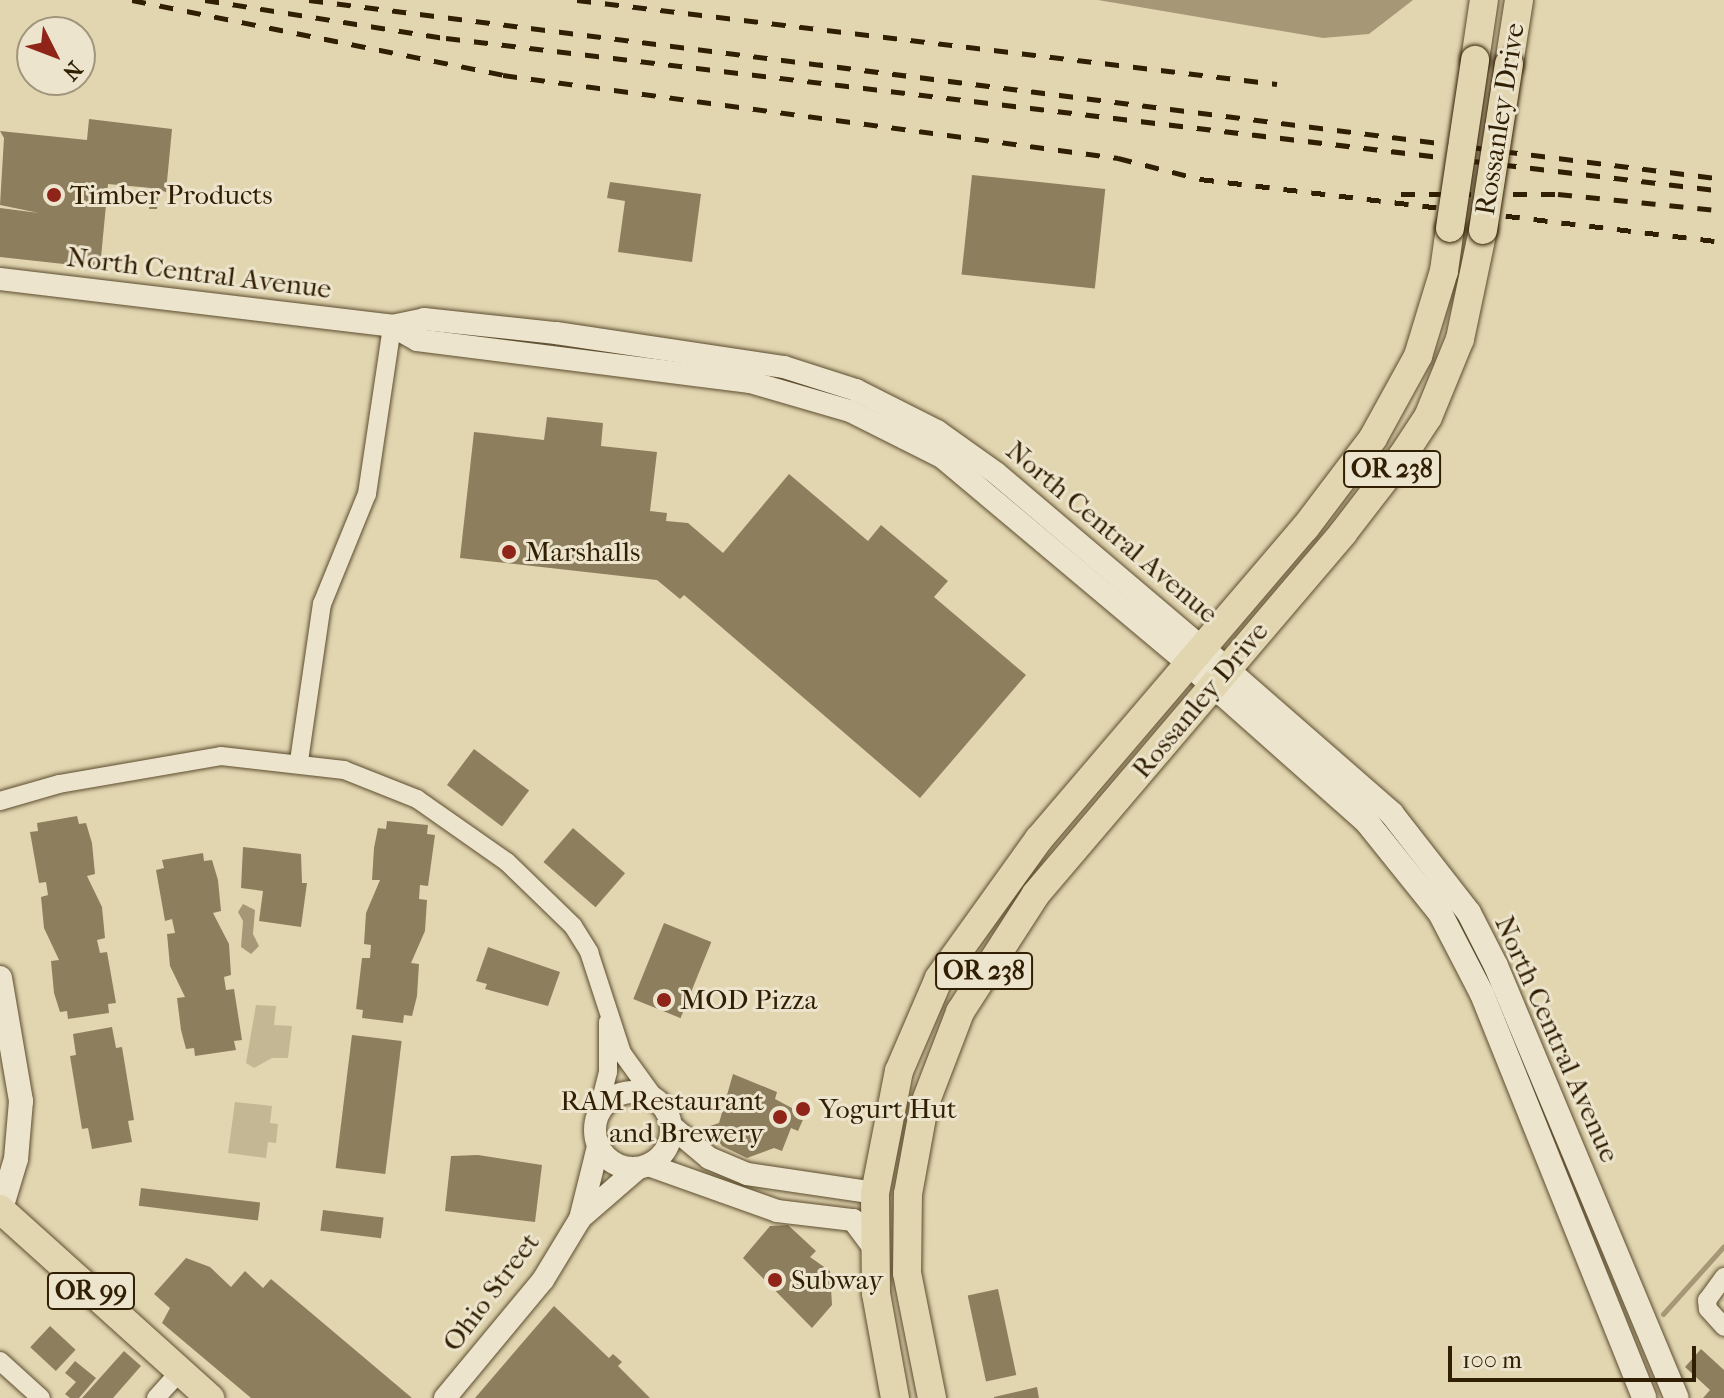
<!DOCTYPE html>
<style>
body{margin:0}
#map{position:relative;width:1724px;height:1398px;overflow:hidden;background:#e2d6b1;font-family:"IM FELL French Canon",serif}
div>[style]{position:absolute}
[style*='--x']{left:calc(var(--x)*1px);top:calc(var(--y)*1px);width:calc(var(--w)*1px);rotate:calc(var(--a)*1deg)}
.green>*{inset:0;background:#c4b794}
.water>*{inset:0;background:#a69876}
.stream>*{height:5px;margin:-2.5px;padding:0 2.5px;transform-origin:2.5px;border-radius:2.5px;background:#a69876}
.building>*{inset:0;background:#8d7e5e;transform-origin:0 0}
.roads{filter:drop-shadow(0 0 2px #5d4d2f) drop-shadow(0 0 2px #5d4d2f)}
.minor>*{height:18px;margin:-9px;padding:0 9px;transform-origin:9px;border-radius:9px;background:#ece4cc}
.tertiary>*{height:22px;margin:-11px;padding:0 11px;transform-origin:11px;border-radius:11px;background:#ece4cc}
.tertiary>.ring{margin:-11px;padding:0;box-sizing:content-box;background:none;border:22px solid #ece4cc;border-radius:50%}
.secondary>*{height:24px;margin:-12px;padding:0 12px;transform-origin:12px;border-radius:12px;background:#ece4cc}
.primary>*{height:28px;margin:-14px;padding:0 14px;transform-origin:14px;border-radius:14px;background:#e2d6b1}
.rail>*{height:5px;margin-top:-2.5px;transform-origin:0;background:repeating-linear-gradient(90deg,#311f04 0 14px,transparent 0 28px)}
.bridges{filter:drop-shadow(0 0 2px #311f04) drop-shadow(0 0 2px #311f04)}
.primary-bridge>*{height:28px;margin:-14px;padding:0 14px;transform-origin:14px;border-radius:14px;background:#e2d6b1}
.dots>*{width:22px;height:22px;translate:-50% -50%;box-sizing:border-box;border:4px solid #ece4cc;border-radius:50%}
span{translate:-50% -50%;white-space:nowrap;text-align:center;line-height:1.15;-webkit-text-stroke:6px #ece4cc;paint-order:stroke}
.shield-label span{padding:2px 6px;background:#ece4cc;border:2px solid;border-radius:6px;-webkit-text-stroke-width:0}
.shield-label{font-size:26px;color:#311f04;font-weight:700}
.street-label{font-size:28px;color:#311f04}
.poi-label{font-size:28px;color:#311f04}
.left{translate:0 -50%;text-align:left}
.right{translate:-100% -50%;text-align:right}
.north{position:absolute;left:16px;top:16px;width:80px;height:80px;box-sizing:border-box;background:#ece4cc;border:2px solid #a1957c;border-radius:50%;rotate:132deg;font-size:22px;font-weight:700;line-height:32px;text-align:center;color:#311f04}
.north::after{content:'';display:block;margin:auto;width:28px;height:36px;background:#8f2418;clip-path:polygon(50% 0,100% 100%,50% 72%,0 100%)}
.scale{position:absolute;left:1448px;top:1346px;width:248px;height:36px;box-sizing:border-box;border:4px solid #311f04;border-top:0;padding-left:10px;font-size:24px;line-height:28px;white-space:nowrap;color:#311f04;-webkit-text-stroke:6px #ece4cc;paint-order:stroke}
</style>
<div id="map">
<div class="green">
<i style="clip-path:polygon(256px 1005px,276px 1006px,274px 1025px,292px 1026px,288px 1058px,272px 1058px,254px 1068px,246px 1063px)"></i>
<i style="clip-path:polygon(235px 1102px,272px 1106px,270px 1123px,278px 1124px,276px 1143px,268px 1142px,266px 1158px,228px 1153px)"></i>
</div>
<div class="water">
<i style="clip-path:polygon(1098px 0,1413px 0,1369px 34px,1323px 38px)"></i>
<i style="clip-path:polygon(243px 904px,255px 910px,253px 934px,259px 946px,251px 954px,241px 947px,243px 921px,238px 912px)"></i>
</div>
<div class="stream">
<i style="--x:1663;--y:1314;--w:91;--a:-48.1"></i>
</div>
<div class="building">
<i style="clip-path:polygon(89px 119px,172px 129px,166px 192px,159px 190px,157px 209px,149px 209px,151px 188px,108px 184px,100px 268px,0 257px,0 208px,39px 213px,0 205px,4px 138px,0 131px,87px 140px)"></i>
<i style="left:972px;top:175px;width:134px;height:100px;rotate:6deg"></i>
<i style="clip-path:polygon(610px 182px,701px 194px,692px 262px,618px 252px,625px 201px,607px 198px)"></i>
<i style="clip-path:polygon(547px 417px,603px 423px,601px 446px,657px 452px,650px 511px,667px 513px,666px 521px,688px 523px,723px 553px,789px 474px,868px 541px,881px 525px,948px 581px,934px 597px,1026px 675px,920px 798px,684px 595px,680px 599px,657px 580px,460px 558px,474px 432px,544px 440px)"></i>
<i style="left:474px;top:749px;width:69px;height:45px;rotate:37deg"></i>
<i style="clip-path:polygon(77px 816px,79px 824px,86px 823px,92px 843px,95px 874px,87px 876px,102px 907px,105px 938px,97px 940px,100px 953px,107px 952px,116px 1003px,108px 1004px,109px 1013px,68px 1019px,67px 1011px,60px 1012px,54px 993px,51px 961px,59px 960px,44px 928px,41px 897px,48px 895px,46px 882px,39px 883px,30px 832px,38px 831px,37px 823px)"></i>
<i style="clip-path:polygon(387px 821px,428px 825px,427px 834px,435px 835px,428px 886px,420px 885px,419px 899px,427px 900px,425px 931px,411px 963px,419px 964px,417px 996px,412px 1016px,404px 1015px,403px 1023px,362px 1018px,363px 1010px,356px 1009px,362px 958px,370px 958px,371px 945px,364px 944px,366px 913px,380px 880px,372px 880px,374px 848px,378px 828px,386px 829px)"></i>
<i style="left:573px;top:828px;width:69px;height:45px;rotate:41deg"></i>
<i style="clip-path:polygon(243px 847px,301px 854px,302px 883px,307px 883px,301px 927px,259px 921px,263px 891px,241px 888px)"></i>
<i style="clip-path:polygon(203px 853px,204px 861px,212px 860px,218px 880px,221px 911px,213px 913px,229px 944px,231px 975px,224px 977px,226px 990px,234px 989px,242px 1040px,234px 1041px,236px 1050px,195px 1056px,194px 1048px,186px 1049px,181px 1030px,177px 998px,185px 997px,170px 966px,167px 934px,175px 933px,172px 919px,165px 921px,156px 870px,164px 868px,162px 860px)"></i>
<i style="left:664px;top:923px;width:51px;height:82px;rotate:22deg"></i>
<i style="clip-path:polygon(488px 947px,560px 972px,548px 1006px,485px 989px,487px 984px,476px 981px)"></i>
<i style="clip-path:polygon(112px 1027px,116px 1048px,122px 1047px,134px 1120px,128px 1121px,132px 1142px,92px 1149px,88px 1128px,82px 1129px,70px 1056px,76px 1055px,73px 1034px)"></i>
<i style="left:352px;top:1035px;width:50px;height:134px;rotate:7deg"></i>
<i style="clip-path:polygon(733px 1074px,777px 1092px,775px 1099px,805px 1115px,798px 1131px,791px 1128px,782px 1151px,774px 1148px,747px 1158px,722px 1146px,714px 1134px,710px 1126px,719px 1123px)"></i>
<i style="clip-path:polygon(478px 1155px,542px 1165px,535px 1222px,445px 1211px,451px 1156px)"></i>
<i style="left:141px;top:1188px;width:120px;height:18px;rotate:7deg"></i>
<i style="left:323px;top:1210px;width:61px;height:21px;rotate:7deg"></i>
<i style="clip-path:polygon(788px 1225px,816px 1251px,810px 1257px,830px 1271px,832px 1305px,812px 1328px,743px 1258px,770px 1226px)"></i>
<i style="clip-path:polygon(186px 1258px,210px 1267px,231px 1287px,245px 1271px,263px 1288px,271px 1279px,412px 1398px,251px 1398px,162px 1323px,170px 1308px,154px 1294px)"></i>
<i style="left:998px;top:1289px;width:88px;height:31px;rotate:78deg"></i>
<i style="clip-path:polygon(554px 1306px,609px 1358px,613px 1354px,622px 1362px,618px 1366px,650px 1398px,475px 1398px)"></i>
<i style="left:50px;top:1326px;width:35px;height:29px;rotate:43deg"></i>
<i style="clip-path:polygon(1701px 1349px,1724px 1370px,1724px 1398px,1703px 1398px,1710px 1390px,1685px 1367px)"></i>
<i style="clip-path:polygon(124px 1351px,141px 1366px,113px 1398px,82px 1398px)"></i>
<i style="clip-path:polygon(75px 1361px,96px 1378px,79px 1398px,70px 1398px,65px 1394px,76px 1382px,65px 1373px)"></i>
<i style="clip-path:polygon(1037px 1387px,1039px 1398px,994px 1398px,994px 1397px)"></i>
</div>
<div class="roads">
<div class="minor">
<i style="--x:299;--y:761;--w:159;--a:-81.7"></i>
<i style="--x:322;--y:604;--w:119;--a:-67.8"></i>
<i style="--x:367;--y:494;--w:170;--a:-81.5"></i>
<i style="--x:0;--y:801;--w:61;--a:-16.1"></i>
<i style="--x:59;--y:784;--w:164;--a:-9.8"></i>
<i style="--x:221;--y:756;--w:124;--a:6.5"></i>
<i style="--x:344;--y:770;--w:79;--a:21.7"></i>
<i style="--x:417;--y:799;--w:110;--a:35"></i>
<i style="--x:507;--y:862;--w:92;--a:44.1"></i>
<i style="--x:573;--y:926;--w:31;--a:58"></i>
<i style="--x:589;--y:952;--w:106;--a:71.9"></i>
<i style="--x:622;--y:1053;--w:58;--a:54.1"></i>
<i style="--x:597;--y:1116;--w:45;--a:-76"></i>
<i style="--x:608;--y:1072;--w:50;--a:-90"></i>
<i style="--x:1724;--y:1277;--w:29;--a:126"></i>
<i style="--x:1707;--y:1300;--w:9;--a:84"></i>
<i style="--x:1708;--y:1309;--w:24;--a:48"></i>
<i style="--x:0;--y:1361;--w:55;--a:42.1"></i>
<i style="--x:156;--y:1398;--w:36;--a:-48"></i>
</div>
<div class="tertiary">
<i style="--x:0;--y:279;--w:395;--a:6.8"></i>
<i style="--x:392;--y:326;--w:33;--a:-12"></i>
<i style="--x:424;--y:319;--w:133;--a:6.1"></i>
<i style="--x:556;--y:333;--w:231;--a:8.5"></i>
<i style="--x:784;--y:367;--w:76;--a:17.7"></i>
<i style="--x:856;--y:390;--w:91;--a:26.8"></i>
<i style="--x:937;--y:431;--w:72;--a:35.4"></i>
<i style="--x:996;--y:473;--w:270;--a:40.3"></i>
<i style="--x:392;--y:326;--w:29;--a:29"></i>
<i style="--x:417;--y:340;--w:336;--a:7.2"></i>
<i style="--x:750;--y:382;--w:104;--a:16.2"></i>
<i style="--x:850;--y:411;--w:103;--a:26.6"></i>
<i style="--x:942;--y:457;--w:322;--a:40"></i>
<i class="ring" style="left:595px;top:1092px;width:54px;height:54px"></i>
<i style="--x:671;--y:1126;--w:50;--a:40.1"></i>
<i style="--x:709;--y:1158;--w:41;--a:22.8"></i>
<i style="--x:747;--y:1174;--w:129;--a:8.4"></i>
<i style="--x:648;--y:1165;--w:137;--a:19.6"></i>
<i style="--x:777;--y:1211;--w:77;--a:6.8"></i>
<i style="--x:853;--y:1220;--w:31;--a:53"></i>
<i style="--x:584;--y:1215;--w:70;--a:-41"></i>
<i style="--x:445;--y:1398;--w:153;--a:-50.3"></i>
<i style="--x:543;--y:1280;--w:71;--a:-58.8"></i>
<i style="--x:580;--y:1219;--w:74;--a:-76"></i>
</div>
<div class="secondary">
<i style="--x:1202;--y:648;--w:252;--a:41.1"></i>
<i style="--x:1392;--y:814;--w:125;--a:52.1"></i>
<i style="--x:1469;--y:913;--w:59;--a:63"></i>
<i style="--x:1496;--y:966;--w:468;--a:67.3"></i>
<i style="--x:1189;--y:664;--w:237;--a:41.6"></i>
<i style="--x:1366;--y:821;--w:118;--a:51.2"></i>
<i style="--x:1440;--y:913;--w:91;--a:62.6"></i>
<i style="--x:1482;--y:994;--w:435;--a:68.1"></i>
<i style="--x:0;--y:978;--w:125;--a:80.3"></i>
<i style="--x:21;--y:1101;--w:58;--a:94.9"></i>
<i style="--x:16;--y:1159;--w:55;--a:106.8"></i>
</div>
<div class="primary">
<i style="--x:1475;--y:60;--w:61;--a:-81.5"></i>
<i style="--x:1509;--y:64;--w:65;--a:-81.1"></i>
<i style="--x:0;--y:1209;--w:283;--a:42"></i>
<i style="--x:895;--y:1398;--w:107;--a:-100.3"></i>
<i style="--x:876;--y:1293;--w:100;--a:-90.6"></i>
<i style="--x:875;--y:1193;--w:124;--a:-78.9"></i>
<i style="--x:899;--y:1071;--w:101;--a:-66.7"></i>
<i style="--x:939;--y:978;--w:171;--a:-54.3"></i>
<i style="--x:1039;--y:839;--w:409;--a:-49.5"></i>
<i style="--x:1305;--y:528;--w:113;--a:-52.9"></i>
<i style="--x:1373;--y:438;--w:94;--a:-61.2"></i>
<i style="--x:1418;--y:356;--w:89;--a:-73"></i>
<i style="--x:1444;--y:271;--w:43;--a:-82.1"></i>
<i style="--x:932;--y:1398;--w:127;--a:-101.3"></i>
<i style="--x:907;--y:1273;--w:79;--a:-89.3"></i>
<i style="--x:908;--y:1194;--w:89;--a:-79.7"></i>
<i style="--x:924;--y:1106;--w:101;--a:-69"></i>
<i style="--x:960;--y:1012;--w:140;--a:-57.2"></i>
<i style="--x:1036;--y:894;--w:474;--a:-49.6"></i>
<i style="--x:1343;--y:533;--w:98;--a:-52.4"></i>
<i style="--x:1403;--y:455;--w:45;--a:-56.7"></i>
<i style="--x:1428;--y:417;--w:84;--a:-67.7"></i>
<i style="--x:1460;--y:339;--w:111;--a:-78.1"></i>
</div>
</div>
<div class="rail">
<i style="--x:132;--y:0;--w:379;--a:11.4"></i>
<i style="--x:503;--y:75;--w:621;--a:7.69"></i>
<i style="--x:1118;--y:158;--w:85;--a:14.4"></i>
<i style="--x:1200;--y:179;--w:528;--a:6.86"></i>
<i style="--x:205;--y:0;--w:244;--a:9"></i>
<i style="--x:446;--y:38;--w:1287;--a:6.83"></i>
<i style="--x:309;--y:0;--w:1426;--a:7.21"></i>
<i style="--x:577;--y:0;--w:705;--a:6.84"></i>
<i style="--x:1401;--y:194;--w:157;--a:0"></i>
<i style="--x:1558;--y:194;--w:167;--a:5.8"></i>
</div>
<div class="bridges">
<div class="primary-bridge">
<i style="--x:1450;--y:228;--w:170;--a:-81.5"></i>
<i style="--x:1483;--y:230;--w:168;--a:-81.1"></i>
</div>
</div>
<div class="dots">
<i style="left:54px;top:195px;background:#8f2418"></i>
<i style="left:509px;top:552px;background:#8f2418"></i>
<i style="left:664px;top:1000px;background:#8f2418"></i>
<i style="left:803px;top:1109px;background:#8f2418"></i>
<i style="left:780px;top:1117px;background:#8f2418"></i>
<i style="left:775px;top:1280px;background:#8f2418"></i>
</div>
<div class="shield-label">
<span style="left:1392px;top:469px">OR 238</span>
<span style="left:984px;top:971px">OR 238</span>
<span style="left:91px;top:1291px">OR 99</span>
</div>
<div class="street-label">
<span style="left:1500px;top:119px;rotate:-81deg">Rossanley Drive</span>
<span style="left:199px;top:273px;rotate:7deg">North Central Avenue</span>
<span style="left:1112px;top:532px;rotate:40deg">North Central Avenue</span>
<span style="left:1200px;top:700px;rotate:-50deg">Rossanley Drive</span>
<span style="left:1557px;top:1039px;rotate:66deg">North Central Avenue</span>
<span style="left:491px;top:1292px;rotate:-53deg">Ohio Street</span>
</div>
<div class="poi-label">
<span class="left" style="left:70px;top:195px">Timber Products</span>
<span class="left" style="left:525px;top:552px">Marshalls</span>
<span class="left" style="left:680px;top:1000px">MOD Pizza</span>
<span class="right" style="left:764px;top:1117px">RAM Restaurant<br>and Brewery</span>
<span class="left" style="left:819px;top:1109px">Yogurt Hut</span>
<span class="left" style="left:791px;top:1280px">Subway</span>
</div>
<div class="north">N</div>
<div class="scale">100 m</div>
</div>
